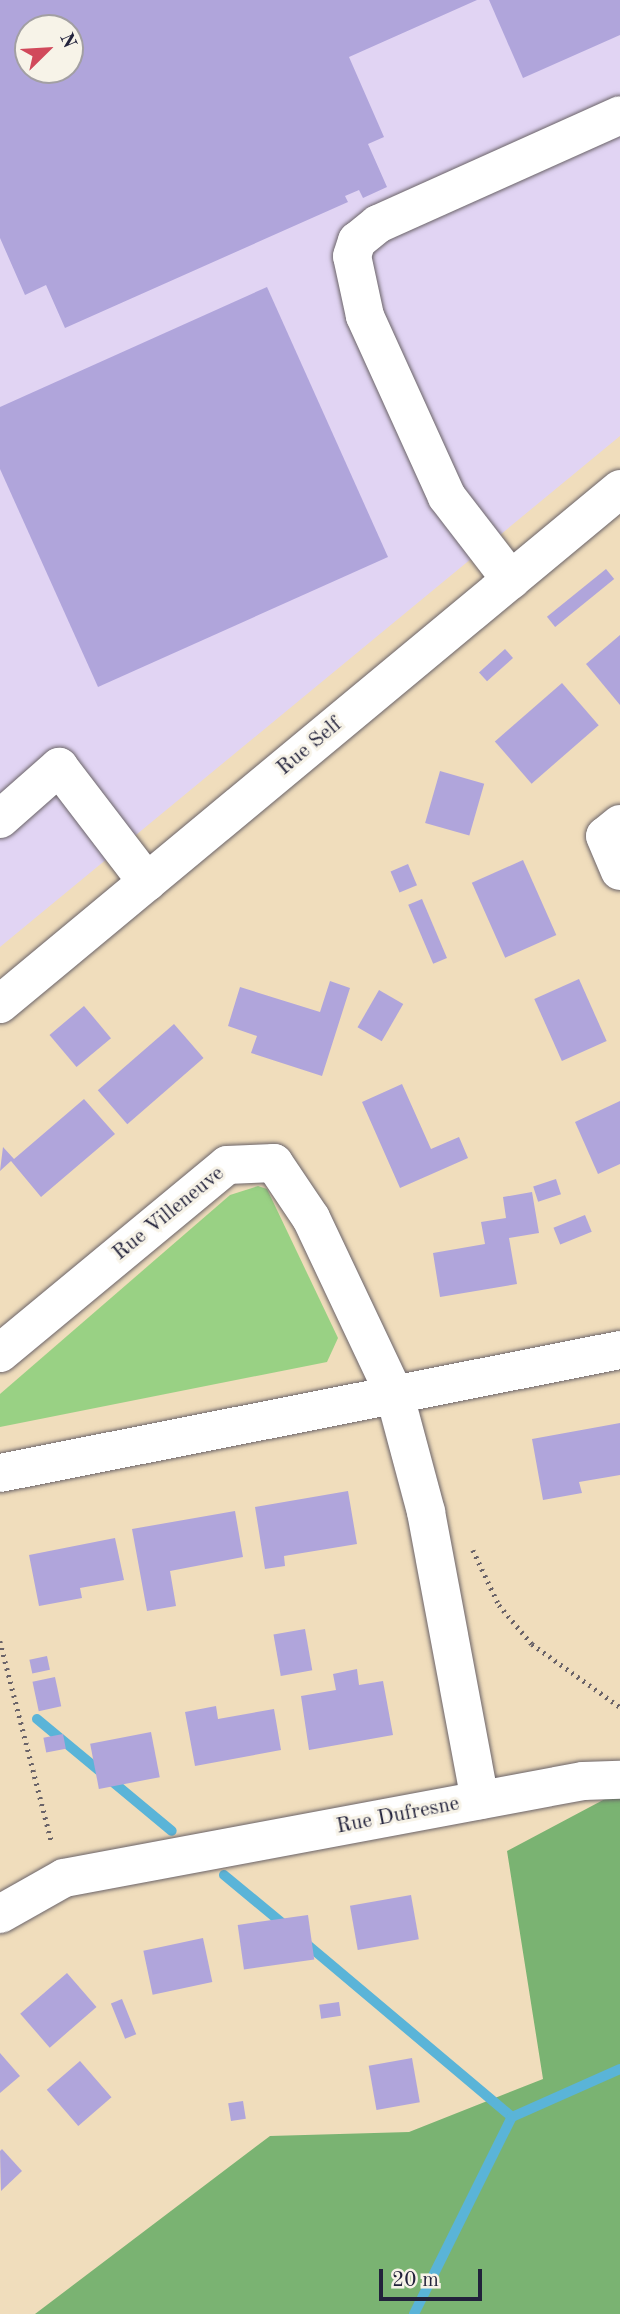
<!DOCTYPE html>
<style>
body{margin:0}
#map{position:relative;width:620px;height:2314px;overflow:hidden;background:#f0ddbc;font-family:"Old Standard TT",serif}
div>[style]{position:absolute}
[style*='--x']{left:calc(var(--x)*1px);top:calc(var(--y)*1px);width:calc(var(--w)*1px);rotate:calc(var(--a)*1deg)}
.built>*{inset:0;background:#e1d4f3}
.green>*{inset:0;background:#99d184}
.forest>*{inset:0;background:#7ab372}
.stream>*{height:10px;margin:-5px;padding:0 5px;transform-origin:5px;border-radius:5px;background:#5ab4d8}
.building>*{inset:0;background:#b0a5db;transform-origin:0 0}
.path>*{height:4.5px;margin-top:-2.25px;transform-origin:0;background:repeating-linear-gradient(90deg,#6a6368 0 2px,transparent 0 7px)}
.roads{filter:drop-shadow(0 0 2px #6a6368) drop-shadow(0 0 2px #6a6368)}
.minor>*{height:38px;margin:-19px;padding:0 19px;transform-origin:19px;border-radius:19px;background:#fff}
span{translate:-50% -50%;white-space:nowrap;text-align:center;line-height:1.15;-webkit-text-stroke:6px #f7f3e8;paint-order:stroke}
.street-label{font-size:21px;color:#22223b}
.north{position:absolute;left:14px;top:14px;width:70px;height:70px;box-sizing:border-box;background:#f7f3e8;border:2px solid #a29fa3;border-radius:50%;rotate:66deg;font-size:19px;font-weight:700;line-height:28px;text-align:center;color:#22223b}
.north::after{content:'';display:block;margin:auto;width:24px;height:32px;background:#d1495b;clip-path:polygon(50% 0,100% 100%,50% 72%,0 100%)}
.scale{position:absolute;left:379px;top:2269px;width:103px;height:32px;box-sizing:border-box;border:4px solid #22223b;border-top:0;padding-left:9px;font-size:21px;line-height:24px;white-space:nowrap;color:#22223b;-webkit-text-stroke:5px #f7f3e8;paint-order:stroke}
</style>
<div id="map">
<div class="built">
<i style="clip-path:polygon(evenodd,0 0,620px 0,620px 436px,0 947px,0 0,28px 28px,70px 28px,70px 70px,28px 70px,28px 28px)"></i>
</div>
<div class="green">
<i style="clip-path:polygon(258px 1186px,267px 1189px,338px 1338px,327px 1362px,0 1427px,0 1394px,230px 1195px)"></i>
</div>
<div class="forest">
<i style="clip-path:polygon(620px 1791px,620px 2314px,35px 2314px,270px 2136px,409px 2132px,543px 2079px,507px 1851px)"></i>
</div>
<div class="stream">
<i style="--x:37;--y:1719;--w:175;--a:39.7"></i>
<i style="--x:224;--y:1875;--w:83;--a:39.6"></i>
<i style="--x:303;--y:1941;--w:273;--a:40.1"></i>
<i style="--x:414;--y:2314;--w:220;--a:-63.6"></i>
<i style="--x:512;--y:2117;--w:118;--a:-24"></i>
</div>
<div class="building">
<i style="clip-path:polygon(evenodd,0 0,477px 0,349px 57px,384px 137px,368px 144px,387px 187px,363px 198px,359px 190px,345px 196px,348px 202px,65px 328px,46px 285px,25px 295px,0 238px,0 0,28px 28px,70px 28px,70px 70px,28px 70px,28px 28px)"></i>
<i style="clip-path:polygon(489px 0,620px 0,620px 35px,523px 78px)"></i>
<i style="clip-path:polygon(267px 287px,388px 557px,98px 687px,0 469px,0 407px)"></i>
<i style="left:606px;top:569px;width:13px;height:76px;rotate:51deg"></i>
<i style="clip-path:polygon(620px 635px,620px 705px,586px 664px)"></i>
<i style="left:505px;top:649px;width:12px;height:35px;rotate:48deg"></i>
<i style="left:562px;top:683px;width:56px;height:89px;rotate:49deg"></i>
<i style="left:440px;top:771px;width:46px;height:54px;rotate:16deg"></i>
<i style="left:523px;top:860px;width:82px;height:56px;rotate:66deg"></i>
<i style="left:408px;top:864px;width:23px;height:19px;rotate:67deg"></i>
<i style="left:422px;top:899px;width:64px;height:15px;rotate:67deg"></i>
<i style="left:579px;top:979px;width:68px;height:49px;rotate:66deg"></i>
<i style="clip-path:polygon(330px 981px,350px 988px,322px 1076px,251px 1053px,257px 1036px,228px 1026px,240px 987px,320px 1012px)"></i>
<i style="left:379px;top:990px;width:28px;height:43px;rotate:30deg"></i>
<i style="left:84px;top:1006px;width:42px;height:45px;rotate:50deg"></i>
<i style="left:174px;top:1024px;width:45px;height:101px;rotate:49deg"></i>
<i style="clip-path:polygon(402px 1084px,431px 1149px,459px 1137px,468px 1158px,400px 1188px,362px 1102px)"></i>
<i style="clip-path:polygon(84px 1099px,115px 1134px,41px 1197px,11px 1161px,0 1171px,3px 1147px,14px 1159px)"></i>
<i style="clip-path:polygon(620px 1101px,620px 1164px,598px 1174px,575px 1122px)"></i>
<i style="left:556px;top:1179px;width:16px;height:24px;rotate:72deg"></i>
<i style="clip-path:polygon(532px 1192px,539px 1233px,509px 1238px,517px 1284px,440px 1297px,433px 1253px,485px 1244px,481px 1222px,506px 1218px,503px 1197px)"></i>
<i style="left:585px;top:1215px;width:18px;height:34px;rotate:68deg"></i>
<i style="clip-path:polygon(620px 1423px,620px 1475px,579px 1482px,582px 1493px,543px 1500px,532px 1439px)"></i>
<i style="clip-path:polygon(348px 1491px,357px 1544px,284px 1556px,285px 1566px,265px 1569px,255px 1507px)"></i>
<i style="clip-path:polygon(235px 1511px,243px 1557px,170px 1571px,176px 1606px,147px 1611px,132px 1529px)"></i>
<i style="clip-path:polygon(115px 1538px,124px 1580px,80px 1588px,82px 1598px,39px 1606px,29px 1555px)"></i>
<i style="left:305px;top:1629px;width:42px;height:32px;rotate:80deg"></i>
<i style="left:47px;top:1656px;width:14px;height:18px;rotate:78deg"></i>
<i style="clip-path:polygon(357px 1669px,359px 1685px,383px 1681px,393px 1735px,309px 1750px,301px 1696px,336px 1690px,333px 1674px)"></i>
<i style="left:55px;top:1677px;width:30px;height:23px;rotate:78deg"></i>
<i style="clip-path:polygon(216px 1706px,218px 1719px,274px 1709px,281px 1750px,195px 1766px,185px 1712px)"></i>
<i style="left:151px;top:1732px;width:46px;height:62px;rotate:79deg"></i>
<i style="left:63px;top:1734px;width:15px;height:20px;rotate:79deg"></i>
<i style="left:411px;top:1895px;width:45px;height:62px;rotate:80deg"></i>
<i style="left:308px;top:1915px;width:45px;height:71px;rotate:82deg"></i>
<i style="left:203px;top:1938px;width:45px;height:61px;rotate:78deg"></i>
<i style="left:67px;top:1973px;width:45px;height:62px;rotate:49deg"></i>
<i style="left:122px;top:1999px;width:38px;height:12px;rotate:68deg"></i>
<i style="left:339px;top:2002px;width:14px;height:20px;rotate:82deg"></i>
<i style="clip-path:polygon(0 2053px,20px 2076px,0 2093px)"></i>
<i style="left:412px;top:2058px;width:45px;height:44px;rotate:80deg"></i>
<i style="left:80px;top:2061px;width:48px;height:44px;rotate:49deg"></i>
<i style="left:243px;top:2101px;width:18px;height:15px;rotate:81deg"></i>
<i style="clip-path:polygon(2px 2149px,22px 2171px,1px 2191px,0 2151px)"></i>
</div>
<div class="path">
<i style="--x:473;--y:1550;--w:61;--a:64.7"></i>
<i style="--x:499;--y:1605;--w:51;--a:49.8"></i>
<i style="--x:532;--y:1644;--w:108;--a:35.6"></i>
<i style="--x:0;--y:1641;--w:209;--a:75.6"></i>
</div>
<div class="roads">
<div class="minor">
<i style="--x:511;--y:580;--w:105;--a:-127.6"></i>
<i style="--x:447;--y:497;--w:199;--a:-114.4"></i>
<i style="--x:365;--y:316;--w:61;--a:-102.2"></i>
<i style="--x:352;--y:256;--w:16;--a:-72"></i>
<i style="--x:357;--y:241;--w:27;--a:-39"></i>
<i style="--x:378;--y:224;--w:265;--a:-24.2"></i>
<i style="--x:0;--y:819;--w:79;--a:-41.4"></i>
<i style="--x:59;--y:767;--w:145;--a:52.6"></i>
<i style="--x:620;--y:824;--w:19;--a:141"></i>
<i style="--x:605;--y:836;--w:38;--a:67"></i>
<i style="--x:0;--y:1004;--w:806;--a:-39.71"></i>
<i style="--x:0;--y:1353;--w:295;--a:-39.6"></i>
<i style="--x:227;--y:1165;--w:47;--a:-2.4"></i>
<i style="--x:274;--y:1163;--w:66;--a:56.1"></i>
<i style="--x:311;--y:1218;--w:197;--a:64.7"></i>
<i style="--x:395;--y:1396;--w:120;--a:75"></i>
<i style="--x:426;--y:1512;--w:293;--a:79.4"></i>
<i style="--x:0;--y:1473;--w:632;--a:-11.22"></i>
<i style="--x:0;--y:1914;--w:73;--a:-29.4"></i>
<i style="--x:64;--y:1878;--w:528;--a:-10.59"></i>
<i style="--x:583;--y:1781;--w:37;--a:-2"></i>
</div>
</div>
<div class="street-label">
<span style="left:310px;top:747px;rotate:-40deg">Rue Self</span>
<span style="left:169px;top:1214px;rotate:-39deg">Rue Villeneuve</span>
<span style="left:398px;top:1816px;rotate:-11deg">Rue Dufresne</span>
</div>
<div class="north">N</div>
<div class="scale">20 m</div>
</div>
